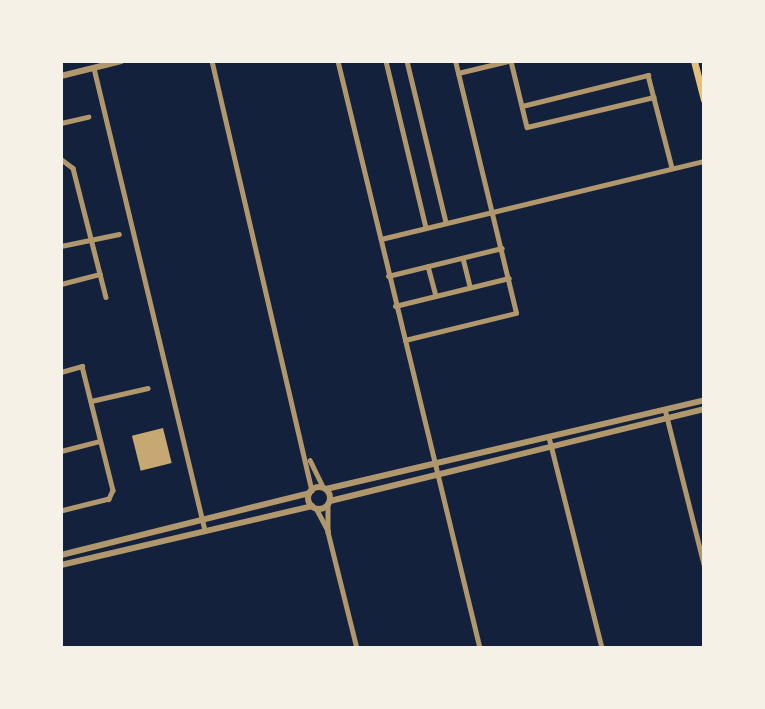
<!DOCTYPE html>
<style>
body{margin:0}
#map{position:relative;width:765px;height:709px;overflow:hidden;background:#14213d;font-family:Raleway,sans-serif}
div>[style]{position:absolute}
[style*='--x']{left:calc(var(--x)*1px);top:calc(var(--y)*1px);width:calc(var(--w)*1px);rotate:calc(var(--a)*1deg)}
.building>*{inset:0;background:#c6a872;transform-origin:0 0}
.minor>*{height:4.5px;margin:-2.25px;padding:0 2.25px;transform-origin:2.25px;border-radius:2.25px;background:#b1986c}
.tertiary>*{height:6px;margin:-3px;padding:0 3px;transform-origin:3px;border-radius:3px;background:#b1986c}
.tertiary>.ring{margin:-3px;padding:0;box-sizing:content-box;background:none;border:6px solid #b1986c;border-radius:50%}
.secondary>*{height:7px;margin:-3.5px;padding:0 3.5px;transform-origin:3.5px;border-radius:3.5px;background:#e5c07b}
span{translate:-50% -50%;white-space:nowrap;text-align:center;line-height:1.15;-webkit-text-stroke:5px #f6f1e7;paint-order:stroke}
.frame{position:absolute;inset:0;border:63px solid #f6f1e7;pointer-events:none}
</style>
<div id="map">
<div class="building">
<i style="left:163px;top:428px;width:36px;height:32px;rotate:76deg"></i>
</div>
<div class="minor">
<i style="--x:212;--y:61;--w:441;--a:76.9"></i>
<i style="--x:338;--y:61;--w:604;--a:76.4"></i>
<i style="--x:386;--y:61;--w:171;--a:76.5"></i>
<i style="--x:407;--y:61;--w:166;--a:76.4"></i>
<i style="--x:511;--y:61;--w:68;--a:76.4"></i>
<i style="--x:527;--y:127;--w:130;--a:-13.3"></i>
<i style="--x:94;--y:68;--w:475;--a:76.5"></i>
<i style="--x:458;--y:73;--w:51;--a:-13.5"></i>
<i style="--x:522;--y:106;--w:130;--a:-13.8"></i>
<i style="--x:648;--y:75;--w:96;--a:75.5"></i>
<i style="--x:61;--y:123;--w:28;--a:-13"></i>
<i style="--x:61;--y:159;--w:15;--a:37"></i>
<i style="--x:73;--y:168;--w:133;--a:75.7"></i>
<i style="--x:381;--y:239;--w:332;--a:-13.6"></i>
<i style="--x:61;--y:246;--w:59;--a:-11.7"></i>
<i style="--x:463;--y:258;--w:30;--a:76"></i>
<i style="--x:428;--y:266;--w:31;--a:75"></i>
<i style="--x:388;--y:276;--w:117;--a:-13.8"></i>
<i style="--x:61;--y:284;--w:40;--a:-14.4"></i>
<i style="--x:395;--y:306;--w:117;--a:-13.8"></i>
<i style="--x:405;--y:340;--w:114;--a:-13.7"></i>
<i style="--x:516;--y:313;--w:259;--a:-103.6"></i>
<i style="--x:61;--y:372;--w:22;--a:-16"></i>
<i style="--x:82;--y:366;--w:128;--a:76"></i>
<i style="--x:113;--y:490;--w:10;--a:114"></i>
<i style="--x:109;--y:499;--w:49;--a:166"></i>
<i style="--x:91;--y:401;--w:58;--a:-12.8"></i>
<i style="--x:665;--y:409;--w:160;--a:75.9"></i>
<i style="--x:549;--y:437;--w:218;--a:75.9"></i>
<i style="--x:61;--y:451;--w:40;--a:-14.4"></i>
<i style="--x:310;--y:460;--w:30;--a:64"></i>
<i style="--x:328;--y:504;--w:28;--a:90"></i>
<i style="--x:328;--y:532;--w:120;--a:76"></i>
<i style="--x:316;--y:508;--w:26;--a:62"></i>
</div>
<div class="tertiary">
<i style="--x:61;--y:76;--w:62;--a:-14"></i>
<i class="ring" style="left:308px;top:487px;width:16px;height:16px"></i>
<i style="--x:326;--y:489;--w:388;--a:-13.2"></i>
<i style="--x:330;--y:501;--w:385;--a:-13.8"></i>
<i style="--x:61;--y:555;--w:256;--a:-14"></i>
<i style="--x:61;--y:565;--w:258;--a:-13.2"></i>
</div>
<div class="secondary">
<i style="--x:694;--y:61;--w:40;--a:75.6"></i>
</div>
<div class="frame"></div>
</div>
